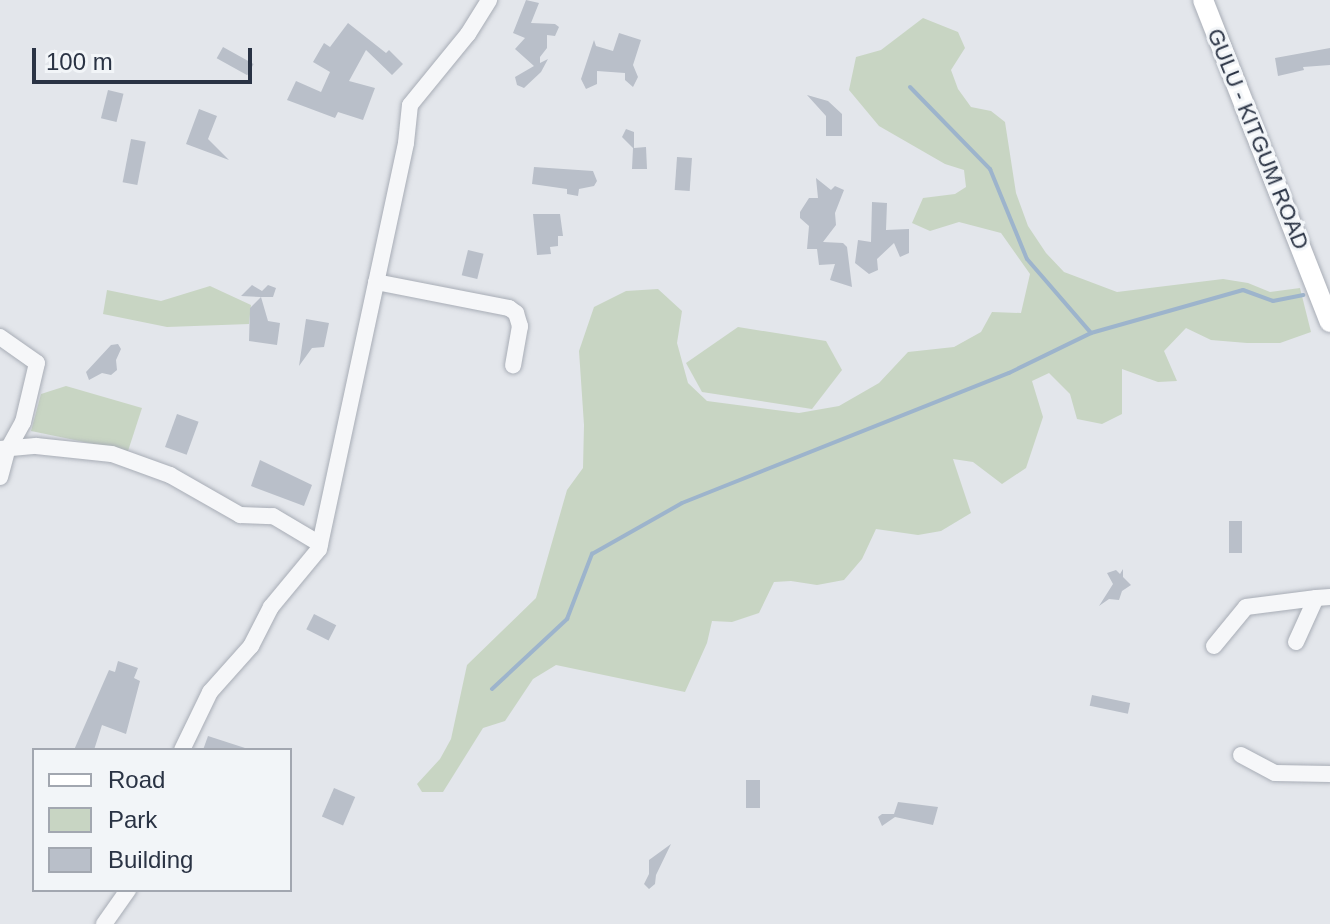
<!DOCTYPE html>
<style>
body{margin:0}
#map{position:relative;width:1330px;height:924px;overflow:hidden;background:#e3e6eb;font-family:Arial,sans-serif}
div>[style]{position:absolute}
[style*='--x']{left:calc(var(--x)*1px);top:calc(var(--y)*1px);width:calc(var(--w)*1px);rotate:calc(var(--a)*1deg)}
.green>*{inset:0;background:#c8d5c3}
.stream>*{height:4px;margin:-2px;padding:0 2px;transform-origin:2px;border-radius:2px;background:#9db4cc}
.building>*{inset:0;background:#b9bfc9;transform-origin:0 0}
.roads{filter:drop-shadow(0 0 2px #a8adb6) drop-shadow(0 0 2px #a8adb6)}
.minor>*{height:16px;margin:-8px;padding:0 8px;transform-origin:8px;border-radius:8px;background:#f6f7f9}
.major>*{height:20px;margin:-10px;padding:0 10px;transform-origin:10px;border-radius:10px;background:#fff}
span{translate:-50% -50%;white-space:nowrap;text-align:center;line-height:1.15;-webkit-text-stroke:6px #f2f5f8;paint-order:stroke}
.street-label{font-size:22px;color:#2a3344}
.legend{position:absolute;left:32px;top:748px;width:260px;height:144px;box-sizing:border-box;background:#f2f5f8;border:2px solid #a2a7b0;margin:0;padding:10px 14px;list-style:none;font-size:24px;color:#2a3344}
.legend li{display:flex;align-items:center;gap:16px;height:40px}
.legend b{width:40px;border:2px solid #a2a7b0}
.scale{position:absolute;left:32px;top:48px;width:220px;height:36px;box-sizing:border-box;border:4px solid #2a3344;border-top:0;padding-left:10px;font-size:24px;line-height:28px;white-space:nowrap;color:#2a3344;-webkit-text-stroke:6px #f2f5f8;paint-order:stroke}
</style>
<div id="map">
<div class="green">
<i style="clip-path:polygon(923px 18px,958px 32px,965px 48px,951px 70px,958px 89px,971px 107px,991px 111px,1005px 122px,1016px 193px,1028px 226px,1046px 253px,1064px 272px,1117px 292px,1223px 279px,1248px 283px,1270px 292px,1300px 288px,1311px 332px,1280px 343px,1247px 343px,1211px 340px,1186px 328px,1164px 351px,1177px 381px,1158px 382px,1122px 369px,1122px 414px,1102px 424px,1077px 419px,1070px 394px,1049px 373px,1032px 381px,1043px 417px,1026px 468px,1002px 484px,973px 462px,953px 459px,971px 513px,941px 531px,918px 535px,876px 529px,862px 559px,844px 580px,817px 585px,791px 581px,774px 582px,759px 613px,732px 622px,712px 621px,707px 643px,685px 692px,556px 665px,533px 679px,505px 721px,483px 728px,443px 792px,422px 792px,417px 784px,440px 759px,451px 739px,467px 665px,536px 598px,567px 490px,583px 468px,584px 425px,579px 351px,594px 307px,626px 291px,658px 289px,682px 311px,677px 343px,688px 383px,707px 401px,799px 413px,839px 406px,879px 383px,908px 352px,954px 347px,981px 332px,992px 312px,1021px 313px,1030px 274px,1001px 233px,959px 222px,930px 231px,912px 223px,923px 198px,955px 194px,966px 187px,964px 170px,945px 164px,879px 126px,849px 90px,856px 57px,881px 50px)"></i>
<i style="clip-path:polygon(210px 286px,251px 305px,249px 324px,167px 327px,103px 314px,107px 290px,161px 301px)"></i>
<i style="clip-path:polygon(738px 327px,826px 341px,842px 370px,812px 409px,702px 392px,686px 363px)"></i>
<i style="clip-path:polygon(66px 386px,142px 408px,128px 451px,31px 431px,41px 394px)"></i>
</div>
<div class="stream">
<i style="--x:910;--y:87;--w:115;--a:45.7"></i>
<i style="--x:990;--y:169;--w:97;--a:67.7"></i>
<i style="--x:1027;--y:259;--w:98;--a:49.1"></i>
<i style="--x:492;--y:689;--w:103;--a:-43"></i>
<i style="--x:567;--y:619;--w:70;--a:-69"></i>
<i style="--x:592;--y:554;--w:103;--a:-29.5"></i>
<i style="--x:682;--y:503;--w:352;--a:-21.7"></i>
<i style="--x:1009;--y:373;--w:91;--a:-26"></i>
<i style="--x:1091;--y:333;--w:158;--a:-15.8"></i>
<i style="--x:1243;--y:290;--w:32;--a:20"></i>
<i style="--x:1273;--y:301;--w:31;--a:-11"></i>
</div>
<div class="building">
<i style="clip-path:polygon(526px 0,539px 3px,531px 23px,555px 24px,559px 27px,555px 36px,547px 35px,547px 48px,540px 57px,540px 63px,548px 59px,541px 72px,524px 88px,517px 85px,515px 77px,534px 66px,515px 49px,525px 38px,513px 33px)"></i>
<i style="clip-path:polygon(348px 23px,386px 53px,389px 50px,403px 64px,392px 75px,366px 50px,349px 81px,375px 88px,363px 120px,338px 112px,335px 118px,287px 100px,296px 81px,321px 92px,330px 72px,313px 62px,324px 43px,330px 47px)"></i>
<i style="clip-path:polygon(619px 33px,641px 40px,633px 65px,638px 77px,633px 87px,625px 80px,625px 73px,597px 71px,597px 84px,586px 89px,581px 79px,594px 40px,596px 46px,613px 51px)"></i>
<i style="left:223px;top:47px;width:35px;height:13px;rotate:29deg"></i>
<i style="clip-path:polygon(1330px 48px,1330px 65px,1303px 67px,1304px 70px,1278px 76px,1275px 58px)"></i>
<i style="left:108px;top:90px;width:16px;height:29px;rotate:14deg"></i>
<i style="clip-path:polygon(807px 95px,828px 101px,842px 114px,842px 136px,826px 136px,826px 116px)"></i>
<i style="clip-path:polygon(199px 109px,217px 116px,208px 139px,229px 160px,186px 144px)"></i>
<i style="clip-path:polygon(626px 129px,634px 132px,634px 148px,646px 147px,647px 169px,632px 169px,633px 148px,622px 137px)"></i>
<i style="left:131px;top:139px;width:15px;height:44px;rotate:11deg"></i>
<i style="left:677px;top:157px;width:15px;height:33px;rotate:4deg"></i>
<i style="clip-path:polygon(534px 167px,593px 171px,597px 181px,594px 186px,579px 189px,578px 196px,567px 194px,567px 189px,532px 184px)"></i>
<i style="clip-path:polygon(816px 178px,831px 190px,835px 186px,844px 190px,835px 213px,836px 225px,823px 242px,843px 243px,847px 247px,852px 287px,830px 280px,835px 264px,819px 265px,817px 249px,807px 249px,809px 226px,800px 218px,800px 212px,809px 198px,818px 198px)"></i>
<i style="clip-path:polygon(872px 202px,887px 203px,886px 230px,909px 229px,909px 253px,900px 257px,894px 243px,877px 259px,878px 270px,869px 274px,855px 263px,858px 240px,871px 242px)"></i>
<i style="clip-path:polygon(533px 214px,560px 214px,563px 236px,558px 236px,558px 246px,550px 247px,551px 254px,537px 255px)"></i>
<i style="left:468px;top:250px;width:16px;height:26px;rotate:14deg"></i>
<i style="clip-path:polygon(252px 285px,262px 291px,268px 285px,276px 288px,273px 297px,261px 297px,268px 321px,280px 323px,277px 345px,249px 341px,250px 308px,261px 297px,241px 296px)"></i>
<i style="clip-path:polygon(306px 319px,329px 323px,324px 347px,312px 348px,299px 366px)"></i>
<i style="clip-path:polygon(118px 344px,121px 349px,116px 360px,117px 370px,111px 375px,102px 373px,89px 380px,86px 372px,111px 345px)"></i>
<i style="left:177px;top:414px;width:23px;height:35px;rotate:20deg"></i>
<i style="clip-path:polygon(260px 460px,312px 485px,304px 506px,251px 486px)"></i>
<i style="left:1242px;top:521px;width:32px;height:13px;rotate:90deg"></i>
<i style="clip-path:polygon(1123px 569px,1123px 577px,1131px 585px,1122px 591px,1119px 600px,1109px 599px,1099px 606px,1113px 584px,1107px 573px,1116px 570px,1120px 574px)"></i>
<i style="left:314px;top:614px;width:25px;height:17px;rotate:27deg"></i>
<i style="clip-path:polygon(118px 661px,138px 668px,134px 678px,140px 681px,126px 734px,102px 725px,94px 750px,74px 750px,109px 670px,115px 672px)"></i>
<i style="left:1092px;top:695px;width:39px;height:11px;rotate:12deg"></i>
<i style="clip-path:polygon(208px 736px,245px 748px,245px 750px,203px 750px)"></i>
<i style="left:746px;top:780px;width:14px;height:28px"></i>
<i style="left:334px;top:788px;width:23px;height:31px;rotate:23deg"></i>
<i style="clip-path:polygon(898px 802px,938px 807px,933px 825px,895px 817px,882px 826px,878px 817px,882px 814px,894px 814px)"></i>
<i style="clip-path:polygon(671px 844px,656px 875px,655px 884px,649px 889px,644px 884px,649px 874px,649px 860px)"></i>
</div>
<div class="roads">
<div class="minor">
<i style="--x:376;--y:282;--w:136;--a:11.1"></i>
<i style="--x:509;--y:308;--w:9;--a:36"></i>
<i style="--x:516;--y:313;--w:14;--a:73"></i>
<i style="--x:520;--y:326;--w:40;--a:100"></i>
<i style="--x:0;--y:337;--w:45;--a:35.1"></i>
<i style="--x:37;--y:363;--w:61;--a:103.3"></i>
<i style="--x:23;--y:422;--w:33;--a:119"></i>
<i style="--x:7;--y:451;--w:27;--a:105"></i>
<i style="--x:0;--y:449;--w:36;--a:-5"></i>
<i style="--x:36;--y:446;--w:76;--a:6"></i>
<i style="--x:112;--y:454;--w:62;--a:19.9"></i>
<i style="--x:170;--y:475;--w:81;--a:29.7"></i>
<i style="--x:240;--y:515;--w:33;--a:2"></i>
<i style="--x:273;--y:516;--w:55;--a:30.8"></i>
<i style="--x:1296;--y:642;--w:48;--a:-65.6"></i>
<i style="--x:1316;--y:598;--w:14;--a:-4"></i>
<i style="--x:1214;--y:646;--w:50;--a:-50.6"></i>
<i style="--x:1246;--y:607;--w:71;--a:-7.3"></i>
<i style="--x:182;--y:750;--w:64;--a:-64.2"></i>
<i style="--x:210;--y:692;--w:62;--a:-48.3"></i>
<i style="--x:251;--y:646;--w:44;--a:-62.9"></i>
<i style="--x:271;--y:607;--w:75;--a:-50.4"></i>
<i style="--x:319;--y:549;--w:415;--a:-77.9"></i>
<i style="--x:406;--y:143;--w:38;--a:-84"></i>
<i style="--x:410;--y:105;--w:92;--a:-50.8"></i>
<i style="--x:468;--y:34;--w:40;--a:-58"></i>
<i style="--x:1241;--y:755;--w:38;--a:28"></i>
<i style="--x:1275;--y:773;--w:55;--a:1"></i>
<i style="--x:104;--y:924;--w:42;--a:-54.8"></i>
</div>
<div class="major">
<i style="--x:1203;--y:0;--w:346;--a:68.5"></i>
</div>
</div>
<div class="street-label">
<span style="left:1258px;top:139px;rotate:68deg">GULU - KITGUM ROAD</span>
</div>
<ul class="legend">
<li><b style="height:10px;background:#fff"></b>Road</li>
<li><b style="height:22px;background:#c8d5c3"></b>Park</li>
<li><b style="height:22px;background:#b9bfc9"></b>Building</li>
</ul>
<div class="scale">100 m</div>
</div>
